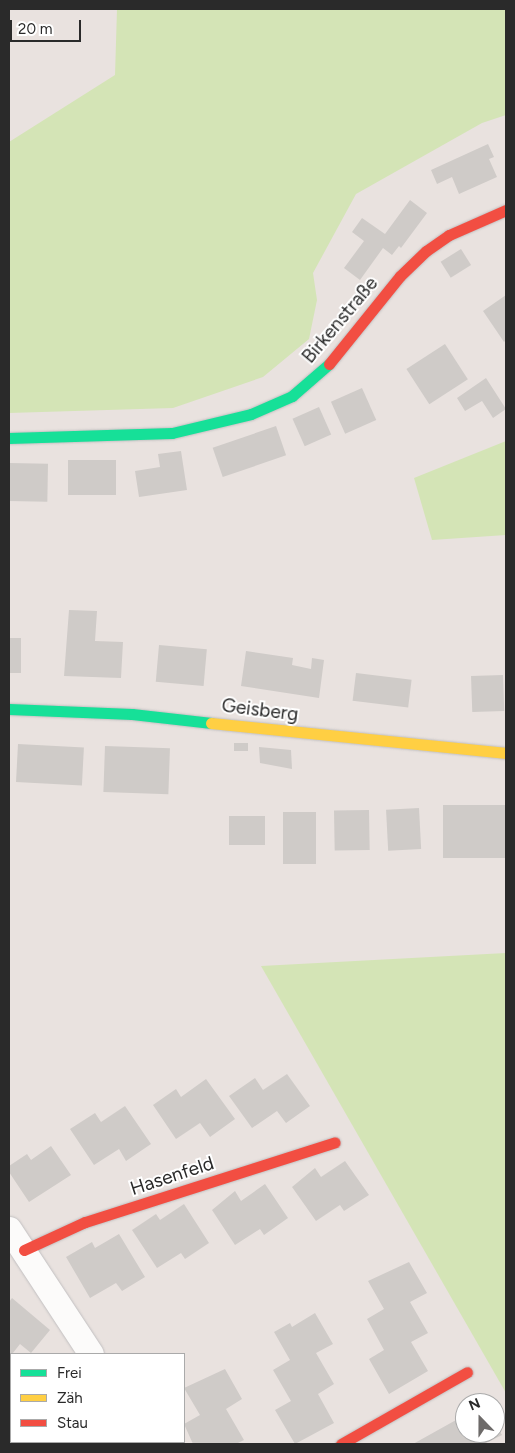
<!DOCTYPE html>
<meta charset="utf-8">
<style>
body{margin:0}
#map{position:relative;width:515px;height:1453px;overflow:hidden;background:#e9e2df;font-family:Figtree,sans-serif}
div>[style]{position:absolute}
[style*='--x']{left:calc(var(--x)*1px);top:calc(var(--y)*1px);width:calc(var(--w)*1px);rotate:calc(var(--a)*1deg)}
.green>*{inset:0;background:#d4e4b6}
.building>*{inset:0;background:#cfcbc8;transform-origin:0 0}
.roads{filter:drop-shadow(0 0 1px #c2c0c1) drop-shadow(0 0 1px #c2c0c1)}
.street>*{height:25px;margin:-12.5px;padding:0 12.5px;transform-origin:12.5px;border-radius:12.5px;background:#fcfbfa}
.fast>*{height:11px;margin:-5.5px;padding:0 5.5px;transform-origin:5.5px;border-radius:5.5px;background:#16e098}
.slow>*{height:11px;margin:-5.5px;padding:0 5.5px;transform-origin:5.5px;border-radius:5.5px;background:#ffcf43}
.jam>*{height:11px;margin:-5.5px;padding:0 5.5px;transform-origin:5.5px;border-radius:5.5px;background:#f24e42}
span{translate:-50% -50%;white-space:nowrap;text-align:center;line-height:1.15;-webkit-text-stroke:4px #fff;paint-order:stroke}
.street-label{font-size:19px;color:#2a2a2a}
.frame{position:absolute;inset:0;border:10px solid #2a2a2a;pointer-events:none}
.legend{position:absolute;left:10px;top:1353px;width:175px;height:90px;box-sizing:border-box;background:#fff;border:1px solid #aaa;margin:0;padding:6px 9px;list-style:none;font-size:15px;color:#2a2a2a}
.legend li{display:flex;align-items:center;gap:10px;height:25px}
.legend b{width:25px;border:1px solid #aaa}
.north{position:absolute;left:455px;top:1393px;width:50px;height:50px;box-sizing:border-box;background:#fff;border:1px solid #aaa;border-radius:50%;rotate:338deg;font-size:14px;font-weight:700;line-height:20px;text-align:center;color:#2a2a2a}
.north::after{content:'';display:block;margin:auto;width:18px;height:22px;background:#6d6a69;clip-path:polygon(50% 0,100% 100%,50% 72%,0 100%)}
.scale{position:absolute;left:10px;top:20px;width:71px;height:22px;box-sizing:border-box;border:2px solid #2a2a2a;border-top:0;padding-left:6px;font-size:15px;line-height:18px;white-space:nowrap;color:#2a2a2a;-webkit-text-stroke:4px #fff;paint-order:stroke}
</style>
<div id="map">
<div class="green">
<i style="clip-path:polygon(117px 9px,506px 9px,506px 115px,482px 123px,356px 194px,313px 273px,317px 300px,309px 339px,263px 377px,173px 408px,9px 413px,9px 142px,115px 75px)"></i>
<i style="clip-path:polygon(506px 441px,506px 535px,432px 540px,414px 478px)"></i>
<i style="clip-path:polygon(506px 953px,506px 1393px,261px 966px)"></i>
</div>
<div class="building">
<i style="clip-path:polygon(488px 144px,494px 157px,489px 159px,497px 177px,459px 194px,452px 177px,437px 184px,431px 170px)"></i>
<i style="clip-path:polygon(410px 200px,427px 213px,401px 248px,399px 246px,392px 255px,383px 248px,360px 280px,344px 268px,364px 241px,352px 232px,362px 218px,385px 234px)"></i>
<i style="left:461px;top:249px;width:19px;height:24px;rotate:58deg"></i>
<i style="clip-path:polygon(506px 295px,506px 340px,504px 342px,483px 311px)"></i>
<i style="left:445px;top:344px;width:42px;height:46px;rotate:57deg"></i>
<i style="clip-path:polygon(486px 378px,506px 409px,493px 418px,482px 401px,465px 411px,457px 398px)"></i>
<i style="left:362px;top:388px;width:35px;height:34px;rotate:66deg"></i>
<i style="left:319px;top:407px;width:30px;height:29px;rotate:66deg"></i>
<i style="left:276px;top:426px;width:31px;height:67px;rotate:71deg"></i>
<i style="clip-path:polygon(181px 451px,187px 490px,139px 497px,135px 471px,160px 467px,158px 454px)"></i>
<i style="left:68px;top:460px;width:48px;height:35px"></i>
<i style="left:9px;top:463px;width:39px;height:38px;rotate:1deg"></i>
<i style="clip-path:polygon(69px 610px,97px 611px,95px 641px,123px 642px,121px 678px,64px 676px)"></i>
<i style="left:9px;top:638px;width:12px;height:35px"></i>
<i style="left:159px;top:645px;width:48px;height:37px;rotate:5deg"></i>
<i style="clip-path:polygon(246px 651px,293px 658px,292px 665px,311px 669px,312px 658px,324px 660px,319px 698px,241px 686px)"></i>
<i style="left:356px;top:673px;width:56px;height:28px;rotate:7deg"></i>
<i style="left:503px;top:675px;width:36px;height:32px;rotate:88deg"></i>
<i style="left:234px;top:743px;width:14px;height:8px"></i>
<i style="left:18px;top:744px;width:66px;height:38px;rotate:3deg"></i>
<i style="left:105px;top:746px;width:65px;height:46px;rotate:2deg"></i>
<i style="clip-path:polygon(259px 747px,291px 750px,292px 769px,260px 763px)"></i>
<i style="left:506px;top:805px;width:53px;height:63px;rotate:90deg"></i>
<i style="left:419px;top:808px;width:41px;height:33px;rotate:87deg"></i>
<i style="left:369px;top:810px;width:40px;height:35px;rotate:89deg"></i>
<i style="left:283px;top:812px;width:33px;height:52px"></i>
<i style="left:265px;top:816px;width:29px;height:36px;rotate:90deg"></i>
<i style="clip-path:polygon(287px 1074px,310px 1106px,286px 1123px,277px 1111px,252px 1128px,229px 1096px,255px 1078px,263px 1090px)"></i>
<i style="clip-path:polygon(206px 1079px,235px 1119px,210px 1137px,200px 1123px,176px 1139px,153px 1105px,176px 1089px,181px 1097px)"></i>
<i style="clip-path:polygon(125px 1106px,151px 1144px,126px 1161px,119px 1149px,94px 1165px,70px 1129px,95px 1113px,101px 1122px)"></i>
<i style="clip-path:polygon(51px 1146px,71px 1175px,29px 1202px,9px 1172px,9px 1166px,27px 1154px,31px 1160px)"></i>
<i style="clip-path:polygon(345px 1161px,369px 1195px,344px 1211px,340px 1205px,316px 1221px,292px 1187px,315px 1168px,321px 1177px)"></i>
<i style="clip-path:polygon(265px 1184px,288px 1218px,264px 1235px,260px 1229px,235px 1245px,212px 1210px,235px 1191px,241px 1201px)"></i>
<i style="clip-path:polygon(184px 1204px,209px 1243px,185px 1259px,181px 1253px,157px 1268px,132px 1230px,156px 1214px,160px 1220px)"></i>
<i style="clip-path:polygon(119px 1234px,145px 1277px,122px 1291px,116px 1283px,90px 1298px,66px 1257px,92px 1242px,95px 1248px)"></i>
<i style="clip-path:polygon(409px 1262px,427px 1293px,410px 1302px,428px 1333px,411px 1342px,428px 1371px,389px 1394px,369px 1359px,384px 1350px,367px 1319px,384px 1309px,368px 1281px)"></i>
<i style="clip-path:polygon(12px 1298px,50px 1330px,31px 1353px,20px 1344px,9px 1358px,9px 1302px)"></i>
<i style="clip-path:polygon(315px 1313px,333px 1344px,316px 1353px,334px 1384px,318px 1394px,334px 1423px,295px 1444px,275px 1410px,291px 1401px,273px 1370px,290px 1360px,274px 1332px,290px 1323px,292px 1327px)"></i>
<i style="clip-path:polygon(225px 1369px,242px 1399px,226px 1409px,244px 1440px,236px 1444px,193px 1444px,184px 1424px,200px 1415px,184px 1388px)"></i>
<i style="clip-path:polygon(465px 1415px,465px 1433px,495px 1433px,495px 1422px,502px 1435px,484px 1444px,413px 1444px)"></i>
</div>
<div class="roads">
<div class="street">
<i style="--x:9;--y:1229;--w:149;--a:56.7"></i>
<i style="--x:142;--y:1442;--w:2;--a:63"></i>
</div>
<div class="fast">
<i style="--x:9;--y:438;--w:163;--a:-1.8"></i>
<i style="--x:172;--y:433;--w:81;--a:-13.5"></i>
<i style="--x:251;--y:414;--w:45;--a:-23.7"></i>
<i style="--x:292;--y:396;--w:49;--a:-40.9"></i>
<i style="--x:9;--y:709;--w:123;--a:2.3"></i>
<i style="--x:132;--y:714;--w:80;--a:6.5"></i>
</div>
<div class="slow">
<i style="--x:211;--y:723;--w:297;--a:5.8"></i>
</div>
<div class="jam">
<i style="--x:329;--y:364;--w:113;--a:-51.1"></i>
<i style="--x:400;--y:276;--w:36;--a:-44"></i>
<i style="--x:426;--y:251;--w:28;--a:-35"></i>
<i style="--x:449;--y:235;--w:62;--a:-23.7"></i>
<i style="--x:24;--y:1250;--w:67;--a:-24.7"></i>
<i style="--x:85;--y:1222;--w:262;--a:-17.7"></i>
<i style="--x:341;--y:1444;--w:145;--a:-29.7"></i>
</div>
</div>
<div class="street-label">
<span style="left:340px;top:320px;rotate:-50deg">Birkenstraße</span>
<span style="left:260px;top:710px;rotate:7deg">Geisberg</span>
<span style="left:172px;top:1176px;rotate:-18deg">Hasenfeld</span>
</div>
<div class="frame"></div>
<ul class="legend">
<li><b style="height:6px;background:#16e098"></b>Frei</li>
<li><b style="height:6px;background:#ffcf43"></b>Zäh</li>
<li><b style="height:6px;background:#f24e42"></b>Stau</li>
</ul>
<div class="north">N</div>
<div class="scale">20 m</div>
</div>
